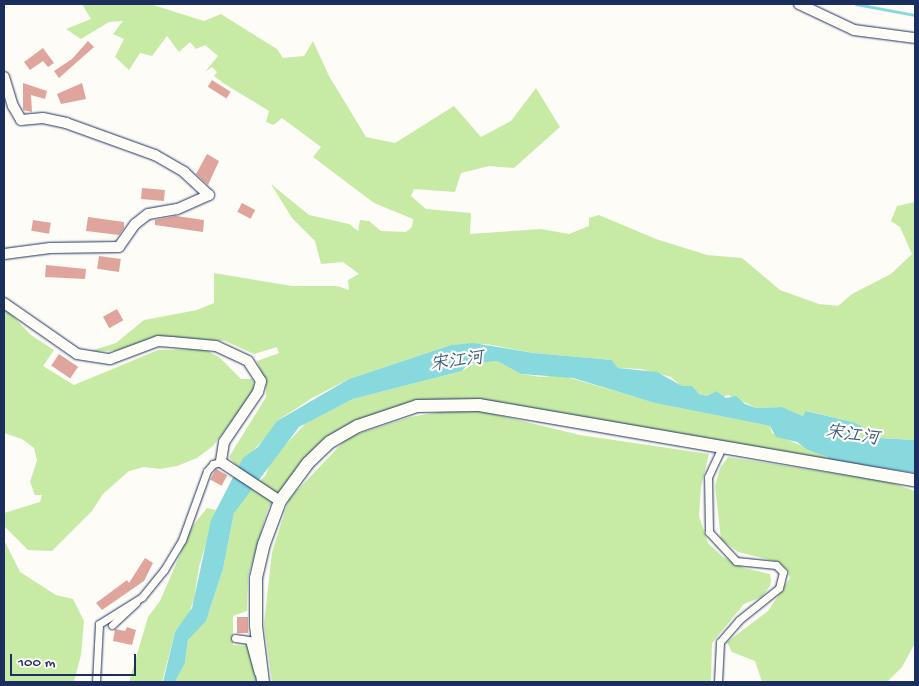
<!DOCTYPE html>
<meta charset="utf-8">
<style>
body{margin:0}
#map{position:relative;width:919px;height:686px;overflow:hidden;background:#fdfcf7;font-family:"Gochi Hand","LXGW WenKai TC",sans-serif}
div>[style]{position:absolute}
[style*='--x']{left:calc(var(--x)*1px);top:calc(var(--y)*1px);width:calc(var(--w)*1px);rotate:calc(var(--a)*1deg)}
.green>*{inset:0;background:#c7eba4}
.water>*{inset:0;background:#87d9de}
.stream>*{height:2.5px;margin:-1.25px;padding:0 1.25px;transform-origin:1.25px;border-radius:1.25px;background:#87d9de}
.building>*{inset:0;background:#dfa59d;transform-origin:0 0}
.roads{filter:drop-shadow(0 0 1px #1b2f5e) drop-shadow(0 0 1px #1b2f5e)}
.street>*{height:7px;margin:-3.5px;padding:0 3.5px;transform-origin:3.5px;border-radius:3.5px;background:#fdfcf7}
.secondary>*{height:10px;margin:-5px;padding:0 5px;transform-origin:5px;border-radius:5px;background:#fdfcf7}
.highway>*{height:12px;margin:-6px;padding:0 6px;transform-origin:6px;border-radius:6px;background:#fdfcf7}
span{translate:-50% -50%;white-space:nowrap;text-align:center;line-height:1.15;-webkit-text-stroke:4.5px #fdfcf7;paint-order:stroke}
.water-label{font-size:18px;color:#365a7e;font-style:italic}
.frame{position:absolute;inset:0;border:5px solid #1b2f5e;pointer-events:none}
.scale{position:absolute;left:10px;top:654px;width:126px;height:22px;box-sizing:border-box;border:2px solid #1b2f5e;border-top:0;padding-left:6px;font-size:15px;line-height:18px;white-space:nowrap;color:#1b2f5e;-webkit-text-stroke:4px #fdfcf7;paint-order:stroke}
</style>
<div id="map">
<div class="green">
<i style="clip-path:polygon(77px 4px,150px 4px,204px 21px,221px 14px,277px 49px,283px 58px,304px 56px,313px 41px,329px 76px,366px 137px,395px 143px,454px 106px,481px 137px,511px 121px,536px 88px,560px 127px,514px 168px,489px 166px,461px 173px,455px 192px,414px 189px,411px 196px,426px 209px,471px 213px,470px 234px,541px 229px,569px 234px,589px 226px,589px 218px,599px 215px,656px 239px,707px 255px,742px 258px,780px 290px,819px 304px,838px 306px,852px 294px,891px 274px,912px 254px,900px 227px,891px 221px,897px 206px,915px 202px,915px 440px,861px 437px,853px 430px,857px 426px,853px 422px,807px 411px,803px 416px,782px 407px,757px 408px,728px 395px,721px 397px,716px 391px,707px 396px,698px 394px,692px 386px,682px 387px,671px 377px,641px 369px,618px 368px,612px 360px,534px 353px,486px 344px,451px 345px,349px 379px,312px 398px,277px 421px,269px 434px,238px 467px,229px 457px,266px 397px,266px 385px,257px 361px,279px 353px,277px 347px,254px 354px,225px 341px,160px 337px,125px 350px,87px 352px,116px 343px,144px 320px,197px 310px,214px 303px,214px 273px,292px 286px,337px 286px,349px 290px,348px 280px,359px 274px,343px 262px,321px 264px,315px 241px,292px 218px,271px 184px,309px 215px,349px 224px,358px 231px,360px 220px,369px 221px,381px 231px,406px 232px,412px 227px,413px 219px,374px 203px,313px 157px,321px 147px,282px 118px,274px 125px,266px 122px,269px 111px,223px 83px,214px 76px,217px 72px,212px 67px,205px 72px,218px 56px,205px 45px,196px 49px,190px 42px,179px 52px,167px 36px,152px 56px,140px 53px,129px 70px,115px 57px,124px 39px,113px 34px,123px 21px,109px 22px,81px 39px,66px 29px,91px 19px,82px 4px)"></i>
<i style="clip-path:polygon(4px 307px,31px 335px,54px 350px,43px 366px,74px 385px,158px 350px,203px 349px,219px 357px,241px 379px,253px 379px,254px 391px,213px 446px,197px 458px,177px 466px,160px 469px,144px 467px,129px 471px,103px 494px,92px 511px,52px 551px,28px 550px,4px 526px,4px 513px,40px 502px,42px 495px,35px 495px,30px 482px,37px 460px,34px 448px,22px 439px,4px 433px)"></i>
<i style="clip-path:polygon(497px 361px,521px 374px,542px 377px,560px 375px,656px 403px,770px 426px,772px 433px,828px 457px,828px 460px,514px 408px,404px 406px,301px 464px,268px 508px,248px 577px,247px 611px,233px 616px,233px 645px,247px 646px,260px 682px,175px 682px,185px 663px,188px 640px,208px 615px,223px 569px,234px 513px,247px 491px,265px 476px,272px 459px,306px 423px,353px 399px,462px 371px,477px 362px)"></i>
<i style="clip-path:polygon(446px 411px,481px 411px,580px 435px,709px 454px,701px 487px,699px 516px,708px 543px,723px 557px,744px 568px,770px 574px,771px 580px,770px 586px,762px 597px,744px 604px,712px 643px,711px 682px,272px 682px,264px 624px,272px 552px,289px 499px,348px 437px,410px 417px)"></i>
<i style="clip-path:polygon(728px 457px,889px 482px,915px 491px,915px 643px,902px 667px,887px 682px,762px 682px,755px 661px,732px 652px,727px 642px,768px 611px,790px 578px,787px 569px,778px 562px,738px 552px,721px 539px,715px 486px,720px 468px)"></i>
<i style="clip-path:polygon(207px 508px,216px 510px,199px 567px,194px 599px,188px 617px,175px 632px,162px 682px,129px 682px,148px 617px,160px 601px,192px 527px)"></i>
<i style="clip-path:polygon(4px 540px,20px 572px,56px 595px,73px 599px,84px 621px,81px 655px,74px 682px,4px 682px)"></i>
</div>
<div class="water">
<i style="clip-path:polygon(473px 343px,534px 353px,612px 360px,618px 368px,657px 372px,682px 386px,692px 386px,699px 394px,707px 396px,716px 391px,726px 398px,736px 396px,745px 404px,757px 408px,782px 407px,803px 416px,806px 411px,853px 422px,865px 428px,853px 427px,855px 434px,861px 437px,915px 440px,915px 473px,828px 460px,828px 457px,808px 450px,797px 442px,776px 437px,770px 426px,655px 403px,573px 378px,521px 374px,497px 361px,468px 364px,462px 371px,353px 399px,299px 427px,234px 513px,223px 569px,206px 621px,188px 640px,185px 663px,175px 682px,163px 682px,175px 632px,192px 608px,211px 520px,243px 458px,258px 447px,277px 421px,349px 379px,451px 345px)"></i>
</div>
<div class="stream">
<i style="--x:856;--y:4;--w:60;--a:10.6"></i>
</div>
<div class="building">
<i style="clip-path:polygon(88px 41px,94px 47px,59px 78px,54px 71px,72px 59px)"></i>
<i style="clip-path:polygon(43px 48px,54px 63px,48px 67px,43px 61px,30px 70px,24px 62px)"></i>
<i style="left:212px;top:80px;width:22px;height:8px;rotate:32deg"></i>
<i style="clip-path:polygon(23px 83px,47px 91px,45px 99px,31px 95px,32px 112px,23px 110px)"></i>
<i style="clip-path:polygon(82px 83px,86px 99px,61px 104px,57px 94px)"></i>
<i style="clip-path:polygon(207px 154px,219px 161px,208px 185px,196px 174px)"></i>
<i style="left:142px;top:188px;width:23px;height:11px;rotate:5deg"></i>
<i style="left:242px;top:203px;width:15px;height:10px;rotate:28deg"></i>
<i style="clip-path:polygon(176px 216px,204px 220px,203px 232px,155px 225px,155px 220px)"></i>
<i style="clip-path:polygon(88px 217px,124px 222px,124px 228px,119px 235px,86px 231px)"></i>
<i style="left:33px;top:220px;width:18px;height:11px;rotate:9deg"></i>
<i style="left:99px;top:256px;width:22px;height:13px;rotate:8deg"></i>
<i style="clip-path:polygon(46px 265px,86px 269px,85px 279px,45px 277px)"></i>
<i style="left:117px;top:309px;width:13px;height:16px;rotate:61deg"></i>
<i style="left:59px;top:354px;width:23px;height:14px;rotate:34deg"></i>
<i style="left:216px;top:469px;width:13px;height:12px;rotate:29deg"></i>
<i style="clip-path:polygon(145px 558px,153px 563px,144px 581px,102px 610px,96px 603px,127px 580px,129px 583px)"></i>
<i style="left:237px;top:617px;width:11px;height:16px"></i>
<i style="clip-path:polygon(127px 627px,136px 630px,132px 645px,113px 641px,115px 629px,125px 631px)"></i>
</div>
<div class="roads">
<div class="street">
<i style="--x:112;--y:625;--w:33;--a:-43"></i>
<i style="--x:235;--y:638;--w:14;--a:8"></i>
<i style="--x:249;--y:640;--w:34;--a:75"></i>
<i style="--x:96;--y:682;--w:58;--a:-87"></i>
<i style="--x:99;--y:624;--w:51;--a:-32.1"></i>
<i style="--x:142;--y:597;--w:35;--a:-51"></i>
<i style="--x:164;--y:570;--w:35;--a:-59"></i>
<i style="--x:182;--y:540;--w:73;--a:-70.1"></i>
<i style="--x:207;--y:471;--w:9;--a:-49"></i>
<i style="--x:213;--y:464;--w:8;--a:-14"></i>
<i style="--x:718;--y:682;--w:40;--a:-87.1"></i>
<i style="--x:720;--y:642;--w:29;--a:-49"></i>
<i style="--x:739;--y:620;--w:51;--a:-38.7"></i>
<i style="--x:779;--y:588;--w:16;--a:-76"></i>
<i style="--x:783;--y:572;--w:10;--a:-135"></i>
<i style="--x:776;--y:565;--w:40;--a:-174.3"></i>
<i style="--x:736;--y:561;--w:40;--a:-133"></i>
<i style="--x:709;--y:532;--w:55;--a:-91"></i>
<i style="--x:708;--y:477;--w:31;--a:-65"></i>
</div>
<div class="secondary">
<i style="--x:799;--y:4;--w:61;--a:25.3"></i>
<i style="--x:854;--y:30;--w:62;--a:7.5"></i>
<i style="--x:4;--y:77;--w:30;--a:73"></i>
<i style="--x:13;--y:106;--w:16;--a:60"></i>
<i style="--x:21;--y:120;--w:22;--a:-5"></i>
<i style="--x:43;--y:118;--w:24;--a:12"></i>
<i style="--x:66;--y:123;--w:95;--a:19.8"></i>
<i style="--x:155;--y:155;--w:34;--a:30"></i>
<i style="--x:184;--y:172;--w:34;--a:43"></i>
<i style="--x:209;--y:195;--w:35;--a:156"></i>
<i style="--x:177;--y:209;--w:29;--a:170"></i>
<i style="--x:148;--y:214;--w:16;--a:142"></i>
<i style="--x:135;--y:224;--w:28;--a:125"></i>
<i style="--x:119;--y:247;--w:69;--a:179.2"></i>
<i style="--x:50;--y:248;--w:46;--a:172.6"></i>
<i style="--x:4;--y:303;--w:89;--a:34.9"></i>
<i style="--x:77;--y:354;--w:33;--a:9"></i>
<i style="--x:110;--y:359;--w:51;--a:-20.6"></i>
<i style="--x:158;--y:341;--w:14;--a:4"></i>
<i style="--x:172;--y:342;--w:44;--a:5.2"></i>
<i style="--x:216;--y:346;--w:35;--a:25"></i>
<i style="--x:248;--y:361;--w:24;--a:57"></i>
<i style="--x:261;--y:381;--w:11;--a:105"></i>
<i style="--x:258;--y:392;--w:60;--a:124.2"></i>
<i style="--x:224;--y:442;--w:20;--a:99"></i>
<i style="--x:221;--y:462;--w:71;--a:33.5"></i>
</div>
<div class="highway">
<i style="--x:263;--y:682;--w:56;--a:-97.1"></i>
<i style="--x:256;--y:626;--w:48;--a:-90"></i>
<i style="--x:256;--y:578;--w:35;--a:-77"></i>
<i style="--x:264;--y:544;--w:46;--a:-69.6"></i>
<i style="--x:280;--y:501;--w:47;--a:-53.6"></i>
<i style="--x:308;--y:463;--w:30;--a:-44"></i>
<i style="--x:330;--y:442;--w:32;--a:-30"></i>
<i style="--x:358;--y:426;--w:62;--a:-18.7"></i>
<i style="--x:417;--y:406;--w:62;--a:-0.9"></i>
<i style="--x:479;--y:405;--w:442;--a:9.8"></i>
</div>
</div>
<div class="water-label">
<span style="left:457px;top:363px;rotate:-8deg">宋江河</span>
<span style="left:852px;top:437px;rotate:8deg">宋江河</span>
</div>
<div class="frame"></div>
<div class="scale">100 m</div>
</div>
